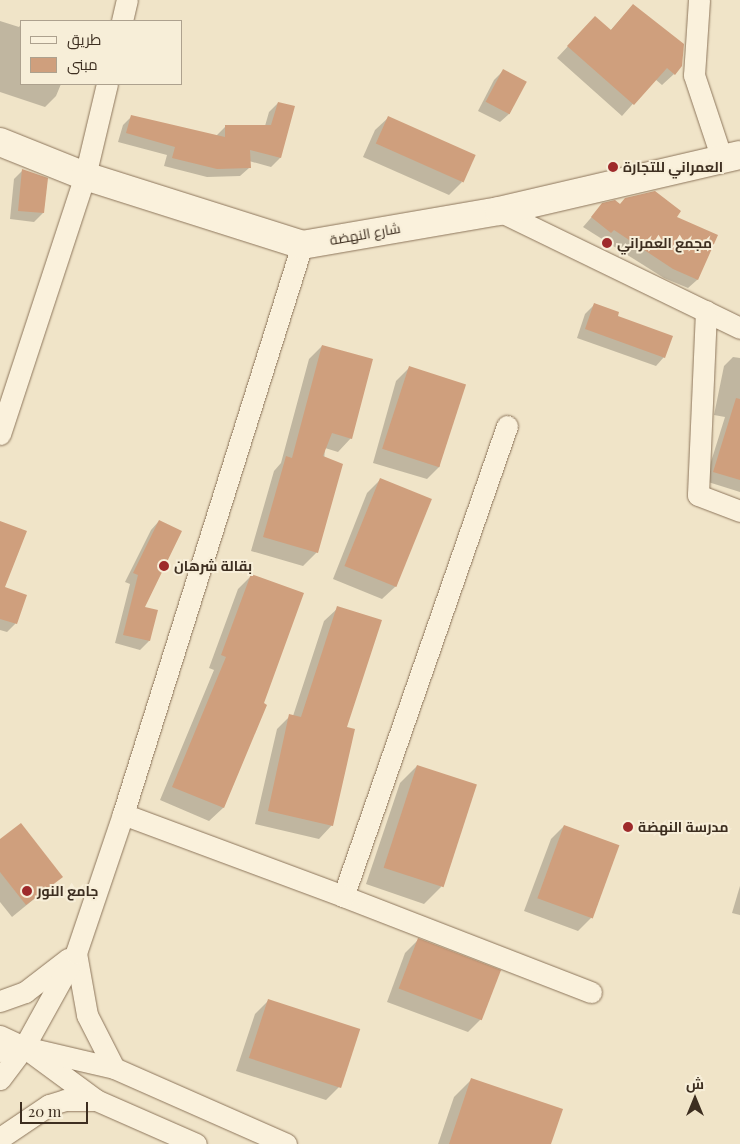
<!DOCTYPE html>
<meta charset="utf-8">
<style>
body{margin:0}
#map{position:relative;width:740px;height:1144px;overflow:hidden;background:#f0e4c8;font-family:"Playfair Display",Cairo,serif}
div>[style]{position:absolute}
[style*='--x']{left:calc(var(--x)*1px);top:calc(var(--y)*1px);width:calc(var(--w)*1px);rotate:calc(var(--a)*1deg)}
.shadow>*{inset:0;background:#0003}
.building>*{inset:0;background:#cf9f7d;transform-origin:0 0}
.roads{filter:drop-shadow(0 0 1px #8d765c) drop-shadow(0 0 1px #8d765c)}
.street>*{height:21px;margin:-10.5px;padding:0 10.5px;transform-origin:10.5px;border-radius:10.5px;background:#faf1dc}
.secondary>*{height:28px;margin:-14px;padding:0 14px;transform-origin:14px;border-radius:14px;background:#faf1dc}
.dots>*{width:14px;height:14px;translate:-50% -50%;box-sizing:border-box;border:2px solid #f7eed8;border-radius:50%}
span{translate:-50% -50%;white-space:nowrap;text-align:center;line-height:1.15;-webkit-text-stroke:4px #f7eed8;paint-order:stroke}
.poi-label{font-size:14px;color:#3d2e20;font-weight:700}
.left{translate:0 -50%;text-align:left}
.street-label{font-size:14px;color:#3d2e20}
.legend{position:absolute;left:20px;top:20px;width:162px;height:65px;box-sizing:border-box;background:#f7eed8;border:1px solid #ada18e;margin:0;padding:6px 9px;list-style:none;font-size:15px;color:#3d2e20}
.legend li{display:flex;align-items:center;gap:10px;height:25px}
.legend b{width:25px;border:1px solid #ada18e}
.north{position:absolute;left:670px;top:1074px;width:50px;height:50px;-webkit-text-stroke:4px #f7eed8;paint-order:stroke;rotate:0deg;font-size:14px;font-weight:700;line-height:20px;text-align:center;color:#3d2e20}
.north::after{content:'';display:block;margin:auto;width:18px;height:22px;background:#3d2e20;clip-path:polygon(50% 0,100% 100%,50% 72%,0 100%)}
.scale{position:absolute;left:20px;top:1102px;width:68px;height:22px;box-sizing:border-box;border:2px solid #3d2e20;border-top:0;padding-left:6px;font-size:15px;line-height:18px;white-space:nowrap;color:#3d2e20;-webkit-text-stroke:4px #f7eed8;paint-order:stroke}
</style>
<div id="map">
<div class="shadow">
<i style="clip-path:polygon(633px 5px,674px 74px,662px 85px,655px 79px,622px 116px,557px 58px,584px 29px,610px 31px)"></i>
<i style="clip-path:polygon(0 21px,19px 27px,21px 24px,21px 84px,61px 84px,56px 96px,45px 107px,0 92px)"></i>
<i style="clip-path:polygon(503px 71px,525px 83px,509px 114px,500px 122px,478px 111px,494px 80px)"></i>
<i style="clip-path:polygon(278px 103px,294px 107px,280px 158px,271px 167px,249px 161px,249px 168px,240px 176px,207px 177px,164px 166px,167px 155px,118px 142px,123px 125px,132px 116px,216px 136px,225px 127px,265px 126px,269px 112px)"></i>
<i style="clip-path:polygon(389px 117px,462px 182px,449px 195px,363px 157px,375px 130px)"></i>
<i style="clip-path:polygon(22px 171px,43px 213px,34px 222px,10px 219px,14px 179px)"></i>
<i style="clip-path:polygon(603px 204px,675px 217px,716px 236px,697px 280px,688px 288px,664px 278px,583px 227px)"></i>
<i style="clip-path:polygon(594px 305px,616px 317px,664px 357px,656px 366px,577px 338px,585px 314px)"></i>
<i style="clip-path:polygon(322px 346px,351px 438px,338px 452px,325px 448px,317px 552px,303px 566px,251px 551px,274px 471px,281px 463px,309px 359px)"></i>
<i style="clip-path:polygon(733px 357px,740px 358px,740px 492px,705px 481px,725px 417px,714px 415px,724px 366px)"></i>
<i style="clip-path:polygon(409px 368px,440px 466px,427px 479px,373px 463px,396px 381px)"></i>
<i style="clip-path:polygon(380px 480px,430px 499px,396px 586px,382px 599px,333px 579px,367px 493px)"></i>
<i style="clip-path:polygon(159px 521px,143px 607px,149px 641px,140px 650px,115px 643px,130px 584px,125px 582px,151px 530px)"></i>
<i style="clip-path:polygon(0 522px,4px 588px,16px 623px,7px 632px,0 630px)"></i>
<i style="clip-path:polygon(251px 576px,262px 704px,266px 705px,223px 808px,209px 821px,160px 800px,214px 670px,209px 668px,238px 589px)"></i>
<i style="clip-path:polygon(338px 608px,345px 728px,332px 825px,319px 839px,255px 824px,277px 729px,290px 716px,293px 716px,324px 621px)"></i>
<i style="clip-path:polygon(417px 766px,441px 887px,424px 904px,366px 884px,400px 783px)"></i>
<i style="clip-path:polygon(564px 826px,591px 918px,578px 931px,524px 911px,551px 839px)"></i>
<i style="clip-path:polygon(0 840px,61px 877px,12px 917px,0 902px)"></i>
<i style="clip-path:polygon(740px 886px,740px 915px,732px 913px)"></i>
<i style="clip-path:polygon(418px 940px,481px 1019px,468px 1032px,387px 1002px,405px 953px)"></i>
<i style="clip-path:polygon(268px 1001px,339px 1087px,326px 1100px,236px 1071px,255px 1014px)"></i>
<i style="clip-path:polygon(471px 1080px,550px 1144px,438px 1144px,454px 1097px)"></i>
</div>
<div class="building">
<i style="clip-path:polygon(633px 4px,684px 44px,682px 66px,675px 75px,667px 68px,634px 105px,567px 46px,595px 16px,611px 30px)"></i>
<i style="left:503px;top:69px;width:27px;height:37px;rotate:28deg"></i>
<i style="clip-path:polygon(278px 102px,295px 106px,281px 158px,250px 150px,251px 168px,217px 169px,172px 158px,175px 147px,126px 133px,131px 115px,225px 137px,225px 125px,271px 125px)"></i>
<i style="left:388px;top:116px;width:96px;height:30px;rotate:24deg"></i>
<i style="clip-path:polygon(22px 169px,48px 178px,44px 213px,18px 211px)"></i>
<i style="clip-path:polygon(655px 191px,681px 211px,677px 217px,718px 235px,698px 280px,673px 269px,614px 230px,611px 233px,591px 217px,602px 203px,615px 200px,620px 204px,625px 198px)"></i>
<i style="clip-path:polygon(594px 303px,619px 312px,618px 316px,673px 336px,665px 358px,585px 329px)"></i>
<i style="clip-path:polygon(322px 345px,373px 359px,352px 439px,332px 433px,323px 456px,343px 464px,318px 553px,263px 537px,286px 456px,292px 458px)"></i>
<i style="left:409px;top:366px;width:60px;height:87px;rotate:18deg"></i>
<i style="clip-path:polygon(736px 398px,740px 399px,740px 480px,713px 472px)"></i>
<i style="left:380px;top:478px;width:56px;height:95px;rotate:22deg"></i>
<i style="clip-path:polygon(159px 520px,182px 531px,145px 607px,158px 610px,150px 641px,123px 635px,138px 575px,133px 573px)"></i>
<i style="clip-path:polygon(0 521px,27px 531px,5px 587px,27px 595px,17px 624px,0 619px)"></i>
<i style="clip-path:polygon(251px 574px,304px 593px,264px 703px,267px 705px,224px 808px,172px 787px,226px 657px,221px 655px)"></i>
<i style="clip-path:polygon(337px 606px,382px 620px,347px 727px,355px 729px,333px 826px,268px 811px,289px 714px,301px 717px)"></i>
<i style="left:417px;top:765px;width:63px;height:108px;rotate:18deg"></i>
<i style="clip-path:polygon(21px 823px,63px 877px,26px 905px,0 872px,0 839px)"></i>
<i style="left:564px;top:825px;width:59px;height:78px;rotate:20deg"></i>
<i style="left:418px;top:938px;width:89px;height:54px;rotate:21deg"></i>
<i style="left:268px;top:999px;width:97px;height:62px;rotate:18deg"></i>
<i style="clip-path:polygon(471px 1078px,563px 1109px,551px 1144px,449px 1144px)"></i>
</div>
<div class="roads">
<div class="street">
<i style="--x:699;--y:0;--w:75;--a:93.8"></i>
<i style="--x:694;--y:75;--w:89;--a:71.6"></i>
<i style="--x:122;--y:21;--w:22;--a:-77"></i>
<i style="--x:499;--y:211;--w:268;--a:25.9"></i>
<i style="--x:706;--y:311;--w:184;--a:92.5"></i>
<i style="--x:698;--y:495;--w:45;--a:20.9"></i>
<i style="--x:507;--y:426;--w:498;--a:109.2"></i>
<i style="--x:343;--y:896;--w:266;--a:21.2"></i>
<i style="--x:0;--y:434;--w:272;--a:-71.8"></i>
<i style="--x:85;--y:176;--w:95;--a:-76.6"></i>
<i style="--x:123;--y:814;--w:235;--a:20.4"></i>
<i style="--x:76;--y:953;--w:63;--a:79.9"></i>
<i style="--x:87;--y:1015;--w:59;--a:63"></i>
<i style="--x:0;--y:1001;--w:27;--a:-20"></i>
<i style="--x:25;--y:992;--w:54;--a:-37.5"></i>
<i style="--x:0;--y:1036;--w:26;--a:25"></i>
<i style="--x:24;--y:1047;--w:89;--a:36.4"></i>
<i style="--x:96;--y:1100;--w:109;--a:23.7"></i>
<i style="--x:0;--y:1051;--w:24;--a:-9"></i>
<i style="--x:24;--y:1047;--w:92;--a:13.1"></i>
<i style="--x:114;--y:1068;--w:188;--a:23.8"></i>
<i style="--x:0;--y:1079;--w:40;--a:-53"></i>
<i style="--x:24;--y:1047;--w:107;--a:-61"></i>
<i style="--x:76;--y:953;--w:147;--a:-71.3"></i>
<i style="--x:123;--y:814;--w:596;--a:-72.54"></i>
<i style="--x:0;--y:1138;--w:59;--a:-34"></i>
<i style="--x:49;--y:1105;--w:17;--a:-17"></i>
<i style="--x:65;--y:1100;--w:31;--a:0"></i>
</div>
<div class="secondary">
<i style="--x:0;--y:142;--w:92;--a:21.8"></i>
<i style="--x:85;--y:176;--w:228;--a:17.6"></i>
<i style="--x:302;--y:245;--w:200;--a:-9.8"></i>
<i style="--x:499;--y:211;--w:247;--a:-13.1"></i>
</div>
</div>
<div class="dots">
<i style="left:613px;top:167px;background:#9e2a2b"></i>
<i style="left:607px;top:243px;background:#9e2a2b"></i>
<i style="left:164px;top:566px;background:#9e2a2b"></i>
<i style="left:628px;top:827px;background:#9e2a2b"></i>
<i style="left:27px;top:891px;background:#9e2a2b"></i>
</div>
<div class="poi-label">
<span class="left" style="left:623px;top:167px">العمراني للتجارة</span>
<span class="left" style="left:617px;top:243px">مجمع العمراني</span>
<span class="left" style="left:174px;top:566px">بقالة شرهان</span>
<span class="left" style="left:638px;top:827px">مدرسة النهضة</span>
<span class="left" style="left:37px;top:891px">جامع النور</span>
</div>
<div class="street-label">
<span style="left:365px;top:234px;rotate:-10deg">شارع النهضة</span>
</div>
<ul class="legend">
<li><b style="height:6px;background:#faf1dc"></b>طريق</li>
<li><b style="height:14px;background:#cf9f7d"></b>مبنى</li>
</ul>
<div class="north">ش</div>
<div class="scale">20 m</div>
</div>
